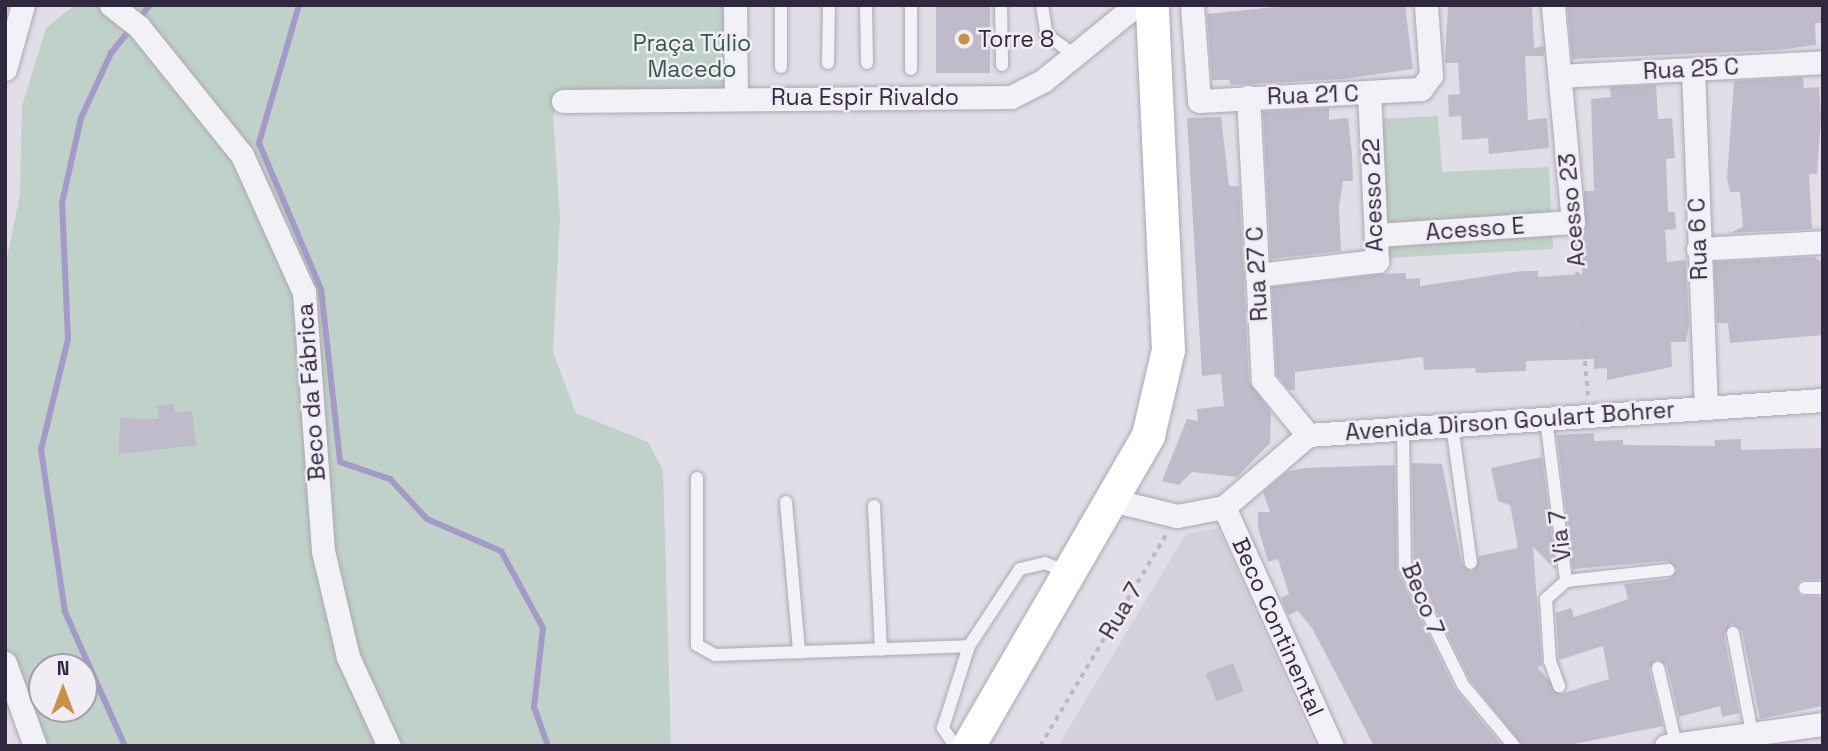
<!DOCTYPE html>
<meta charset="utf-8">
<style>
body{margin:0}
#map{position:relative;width:1828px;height:751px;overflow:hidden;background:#e1dee7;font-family:"Space Grotesk",sans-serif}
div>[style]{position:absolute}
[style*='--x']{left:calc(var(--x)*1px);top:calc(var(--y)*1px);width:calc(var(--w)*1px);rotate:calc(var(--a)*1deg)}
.built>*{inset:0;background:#d4d0dc}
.green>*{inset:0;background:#bfd1c8}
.stream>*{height:6px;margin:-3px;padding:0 3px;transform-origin:3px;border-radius:3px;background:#a49ac7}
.building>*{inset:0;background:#c0bbca;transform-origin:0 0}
.path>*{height:3.5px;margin-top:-1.75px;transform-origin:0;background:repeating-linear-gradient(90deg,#bcb9c2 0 5px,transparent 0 10px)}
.roads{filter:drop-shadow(0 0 2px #aca7b4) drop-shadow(0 0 2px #aca7b4)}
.lane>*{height:12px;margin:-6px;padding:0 6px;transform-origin:6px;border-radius:6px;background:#f2f1f6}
.street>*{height:23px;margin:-11.5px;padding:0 11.5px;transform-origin:11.5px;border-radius:11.5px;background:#f2f1f6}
.secondary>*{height:33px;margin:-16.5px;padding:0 16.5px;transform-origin:16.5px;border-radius:16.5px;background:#fff}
.dots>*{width:19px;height:19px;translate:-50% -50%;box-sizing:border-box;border:4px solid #f0edf5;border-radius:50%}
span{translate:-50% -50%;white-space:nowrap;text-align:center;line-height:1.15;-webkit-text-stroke:5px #f0edf5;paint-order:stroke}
.poi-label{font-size:23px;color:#30283e}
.left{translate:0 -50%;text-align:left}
.park-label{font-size:23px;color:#355948}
.street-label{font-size:23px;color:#30283e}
.frame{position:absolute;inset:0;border:7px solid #30283e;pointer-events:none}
.north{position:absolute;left:28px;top:653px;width:70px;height:70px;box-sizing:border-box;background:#f0edf5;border:2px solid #a39eac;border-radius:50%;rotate:0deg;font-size:19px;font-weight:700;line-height:28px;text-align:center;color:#30283e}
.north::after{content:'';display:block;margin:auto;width:24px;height:32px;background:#ca9145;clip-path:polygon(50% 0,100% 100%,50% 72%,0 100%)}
</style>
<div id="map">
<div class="built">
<i style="clip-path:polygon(1218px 528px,1315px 746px,1058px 746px,1186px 534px)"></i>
</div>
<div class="green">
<i style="clip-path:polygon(evenodd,75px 5px,727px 5px,727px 94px,562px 90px,553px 116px,560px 217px,553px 352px,576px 413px,648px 442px,663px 470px,671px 746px,26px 746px,5px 702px,5px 267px,20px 195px,22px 106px,46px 28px,75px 5px,42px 667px,84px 667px,84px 709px,42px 709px,42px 667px)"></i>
<i style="clip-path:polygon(1438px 116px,1442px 172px,1549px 167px,1553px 249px,1369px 259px,1362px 120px)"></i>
</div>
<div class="stream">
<i style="--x:299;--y:5;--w:144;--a:106.2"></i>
<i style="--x:259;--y:143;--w:159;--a:67"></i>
<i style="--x:321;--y:289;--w:174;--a:83.7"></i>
<i style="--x:340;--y:462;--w:53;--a:18.8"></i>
<i style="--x:390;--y:479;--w:54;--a:47.2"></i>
<i style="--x:427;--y:519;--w:81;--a:23.4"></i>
<i style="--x:501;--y:551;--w:88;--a:61.4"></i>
<i style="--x:543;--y:628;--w:80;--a:96.5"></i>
<i style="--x:534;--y:707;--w:41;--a:70.3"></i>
<i style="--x:125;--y:746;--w:147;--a:-114.1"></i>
<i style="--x:65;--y:612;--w:164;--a:-98.4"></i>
<i style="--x:41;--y:450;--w:114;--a:-76.3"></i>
<i style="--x:68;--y:339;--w:136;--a:-92.5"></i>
<i style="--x:62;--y:203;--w:87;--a:-77.4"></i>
<i style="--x:81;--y:118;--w:72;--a:-65.2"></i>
<i style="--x:111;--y:53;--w:62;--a:-50.9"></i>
</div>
<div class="building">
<i style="left:936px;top:5px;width:54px;height:68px"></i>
<i style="clip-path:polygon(1295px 5px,1405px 5px,1413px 69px,1343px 79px,1231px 85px,1229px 80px,1212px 80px,1207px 14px)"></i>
<i style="clip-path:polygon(1448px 5px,1532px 5px,1534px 48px,1543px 46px,1544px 56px,1525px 56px,1528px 120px,1547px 118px,1549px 148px,1489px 154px,1488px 138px,1462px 140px,1461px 116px,1449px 117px,1448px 95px,1460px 94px,1458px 63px,1445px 63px)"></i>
<i style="clip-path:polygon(1567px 5px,1823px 5px,1823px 23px,1815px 23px,1816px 45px,1779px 50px,1572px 59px)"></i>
<i style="clip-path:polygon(1803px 77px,1804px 88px,1819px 87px,1821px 118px,1817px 174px,1809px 174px,1812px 229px,1730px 233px,1743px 227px,1740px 192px,1730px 192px,1727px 178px,1734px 81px)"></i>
<i style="clip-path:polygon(1656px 85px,1658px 119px,1672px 118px,1675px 158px,1666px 159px,1668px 212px,1675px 212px,1676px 229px,1665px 230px,1667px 262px,1686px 260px,1689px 325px,1686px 342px,1671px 342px,1672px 367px,1607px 380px,1607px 368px,1594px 369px,1594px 359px,1526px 361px,1526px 371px,1476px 373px,1475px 368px,1424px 370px,1423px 357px,1295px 372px,1295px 390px,1289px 390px,1277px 375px,1272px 287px,1380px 274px,1406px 273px,1406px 279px,1420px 278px,1420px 286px,1522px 271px,1538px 271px,1538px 277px,1582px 274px,1584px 191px,1594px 191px,1591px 99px,1611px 97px,1610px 87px)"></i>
<i style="clip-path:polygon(1329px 108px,1329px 120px,1348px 118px,1352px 155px,1353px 181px,1343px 181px,1339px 207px,1341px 251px,1271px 259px,1263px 112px)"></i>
<i style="clip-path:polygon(1221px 117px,1229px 186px,1239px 186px,1249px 381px,1271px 412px,1270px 443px,1237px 477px,1192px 472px,1179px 485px,1162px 481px,1187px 419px,1198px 421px,1197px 409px,1224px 406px,1221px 374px,1202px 376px,1187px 118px)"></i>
<i style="clip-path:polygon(1814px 257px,1823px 262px,1823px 335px,1730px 343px,1728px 323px,1717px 323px,1714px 262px)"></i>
<i style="clip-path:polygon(174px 404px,175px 413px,192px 411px,196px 445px,119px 454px,120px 418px,159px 419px,157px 406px)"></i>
<i style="clip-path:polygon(1594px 433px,1594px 441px,1623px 440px,1623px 445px,1715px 446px,1715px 440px,1741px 439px,1741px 450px,1823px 448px,1823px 579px,1801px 580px,1796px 587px,1801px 596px,1823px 597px,1823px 706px,1760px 719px,1742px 631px,1732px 624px,1724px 635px,1739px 713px,1722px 717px,1720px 706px,1679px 717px,1667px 666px,1657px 659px,1649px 669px,1663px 726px,1569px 745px,1523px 746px,1470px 680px,1414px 565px,1412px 463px,1442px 464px,1462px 564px,1472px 572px,1479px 556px,1518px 548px,1510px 505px,1498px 501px,1491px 468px,1542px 457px,1556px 570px,1533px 547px,1542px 666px,1537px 667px,1561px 694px,1609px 679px,1603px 646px,1559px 660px,1556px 613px,1571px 608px,1574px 617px,1603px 608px,1628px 599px,1624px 584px,1669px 579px,1677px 570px,1667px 561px,1573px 569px,1557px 435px)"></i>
<i style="clip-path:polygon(1395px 465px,1397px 571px,1455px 689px,1502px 746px,1374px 746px,1312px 628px,1298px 611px,1288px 615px,1285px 608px,1281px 598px,1289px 594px,1278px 559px,1268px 562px,1258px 527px,1258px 512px,1270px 512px,1263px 492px,1286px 472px,1304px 468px)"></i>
<i style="left:1233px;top:663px;width:30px;height:29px;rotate:69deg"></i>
</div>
<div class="path">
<i style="--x:1575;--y:242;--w:154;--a:85.1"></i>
<i style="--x:1040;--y:746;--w:248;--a:-59.2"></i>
</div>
<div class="roads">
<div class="lane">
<i style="--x:866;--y:5;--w:58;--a:89"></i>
<i style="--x:911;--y:5;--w:64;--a:90"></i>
<i style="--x:1001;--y:5;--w:60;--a:89"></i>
<i style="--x:1042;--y:5;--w:30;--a:81"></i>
<i style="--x:1047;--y:35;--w:34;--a:36"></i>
<i style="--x:828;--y:63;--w:58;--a:-89"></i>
<i style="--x:781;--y:67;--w:62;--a:-90"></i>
<i style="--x:1546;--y:418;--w:164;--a:83"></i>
<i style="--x:1566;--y:581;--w:27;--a:138"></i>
<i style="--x:1546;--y:599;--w:62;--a:86.3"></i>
<i style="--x:1550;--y:661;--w:27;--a:70"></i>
<i style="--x:1452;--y:425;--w:139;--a:82.2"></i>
<i style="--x:1403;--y:428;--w:139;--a:89.2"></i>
<i style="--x:1405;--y:567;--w:131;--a:63.8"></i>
<i style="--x:1463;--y:685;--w:80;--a:50.1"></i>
<i style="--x:697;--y:478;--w:167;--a:90"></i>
<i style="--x:697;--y:645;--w:21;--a:29"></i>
<i style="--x:715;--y:655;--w:254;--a:-2"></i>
<i style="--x:969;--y:646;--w:92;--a:-56.5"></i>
<i style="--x:1020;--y:569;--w:26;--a:-13"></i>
<i style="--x:1045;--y:563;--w:23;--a:23"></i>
<i style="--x:786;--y:502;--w:151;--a:85"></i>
<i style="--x:874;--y:506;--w:144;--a:87.2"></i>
<i style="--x:1566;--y:581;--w:103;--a:-6.2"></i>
<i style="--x:1805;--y:588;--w:18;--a:0"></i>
<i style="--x:1733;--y:633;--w:103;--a:79.3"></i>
<i style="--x:1658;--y:668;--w:78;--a:76.7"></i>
<i style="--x:955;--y:746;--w:22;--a:-124"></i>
<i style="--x:943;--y:728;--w:86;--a:-72.4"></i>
</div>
<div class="street">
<i style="--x:111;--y:5;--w:36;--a:38"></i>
<i style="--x:139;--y:27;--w:164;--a:51.2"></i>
<i style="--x:242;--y:155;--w:150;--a:65.7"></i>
<i style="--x:304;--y:292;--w:260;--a:85.8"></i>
<i style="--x:323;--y:551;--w:109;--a:76.7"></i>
<i style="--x:348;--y:657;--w:98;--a:65.3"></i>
<i style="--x:735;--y:5;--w:92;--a:89.4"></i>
<i style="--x:1192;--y:5;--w:96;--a:85.8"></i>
<i style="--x:1199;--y:101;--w:222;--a:-3.1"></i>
<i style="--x:1421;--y:89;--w:17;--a:-54"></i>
<i style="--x:1431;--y:75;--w:70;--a:-94.1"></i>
<i style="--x:5;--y:69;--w:66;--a:-74.3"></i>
<i style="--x:1693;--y:70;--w:338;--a:87.8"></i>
<i style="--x:1560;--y:76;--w:263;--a:-3"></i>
<i style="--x:1248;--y:97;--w:283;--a:87"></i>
<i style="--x:1263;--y:380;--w:71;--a:50.7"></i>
<i style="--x:563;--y:101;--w:448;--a:-0.5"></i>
<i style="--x:1011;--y:97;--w:37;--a:-27"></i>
<i style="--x:1044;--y:80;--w:119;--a:-39.2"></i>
<i style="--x:1377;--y:235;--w:196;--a:-3.8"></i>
<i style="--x:1573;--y:222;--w:218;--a:-95.3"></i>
<i style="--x:1698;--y:249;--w:125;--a:-3.2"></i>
<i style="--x:1257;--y:275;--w:121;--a:-6.7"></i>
<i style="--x:1377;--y:261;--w:168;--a:-92.7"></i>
<i style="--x:1111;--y:500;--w:68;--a:13.6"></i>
<i style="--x:1177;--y:516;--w:48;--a:-10.8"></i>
<i style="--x:1224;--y:507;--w:111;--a:-40.6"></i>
<i style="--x:1308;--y:435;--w:516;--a:-3.89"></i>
<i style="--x:1224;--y:507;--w:262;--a:65.7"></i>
<i style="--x:5;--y:663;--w:88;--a:70.1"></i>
<i style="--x:1666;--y:746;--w:159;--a:-8"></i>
</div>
<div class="secondary">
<i style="--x:968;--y:746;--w:359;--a:-59.9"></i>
<i style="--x:1148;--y:435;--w:87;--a:-76.8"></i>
<i style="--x:1168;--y:350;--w:345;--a:-92.7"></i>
</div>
</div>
<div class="dots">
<i style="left:964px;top:39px;background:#ca9145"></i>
</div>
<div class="poi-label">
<span class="left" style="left:978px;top:39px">Torre 8</span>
</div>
<div class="park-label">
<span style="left:692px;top:56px">Praça Túlio<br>Macedo</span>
</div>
<div class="street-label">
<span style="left:1691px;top:69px;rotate:-3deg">Rua 25 C</span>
<span style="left:1313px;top:95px;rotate:-2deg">Rua 21 C</span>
<span style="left:865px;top:97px">Rua Espir Rivaldo</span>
<span style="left:1373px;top:195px;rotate:-92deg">Acesso 22</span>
<span style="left:1572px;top:210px;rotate:-95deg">Acesso 23</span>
<span style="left:1475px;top:229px;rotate:-4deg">Acesso E</span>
<span style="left:1698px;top:239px;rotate:-92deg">Rua 6 C</span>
<span style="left:1257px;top:274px;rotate:-93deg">Rua 27 C</span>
<span style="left:311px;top:392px;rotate:-94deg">Beco da Fábrica</span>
<span style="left:1510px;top:421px;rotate:-4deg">Avenida Dirson Goulart Bohrer</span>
<span style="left:1560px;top:536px;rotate:-97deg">Via 7</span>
<span style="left:1423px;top:599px;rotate:68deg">Beco 7</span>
<span style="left:1121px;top:611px;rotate:-59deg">Rua 7</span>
<span style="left:1278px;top:627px;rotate:66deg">Beco Continental</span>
</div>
<div class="frame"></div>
<div class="north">N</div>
</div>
